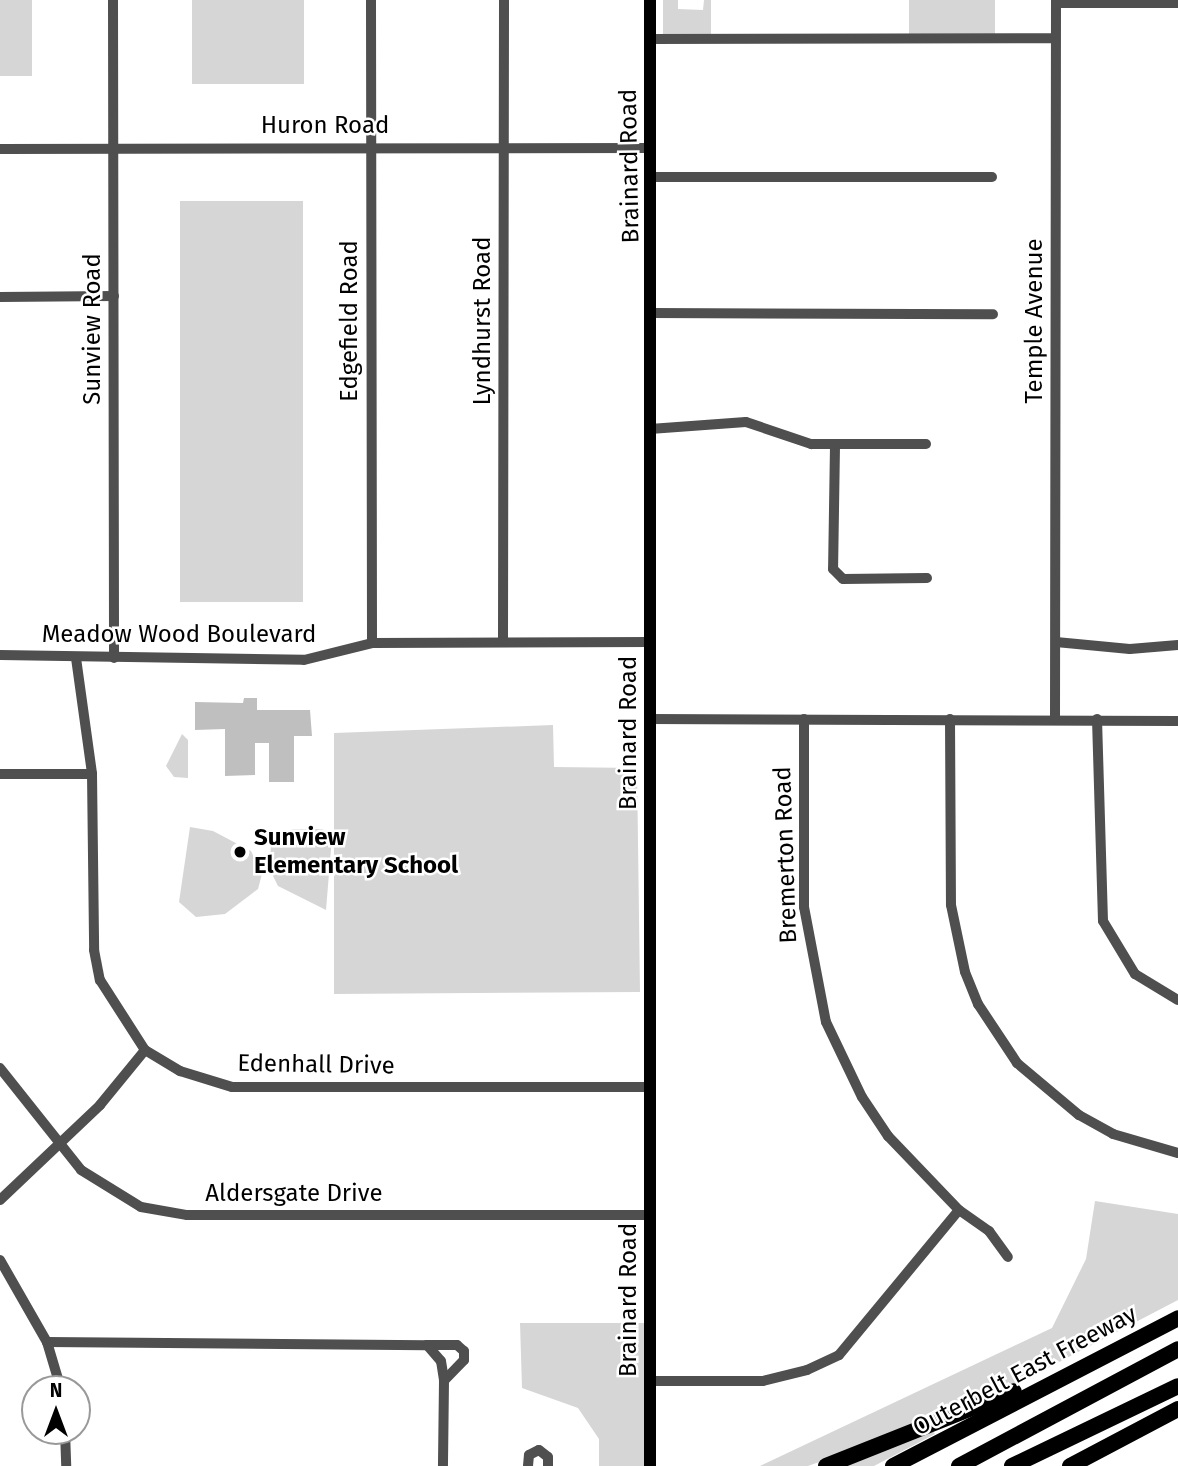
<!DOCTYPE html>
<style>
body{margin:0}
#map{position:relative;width:1178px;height:1466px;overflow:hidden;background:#fff;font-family:"Fira Sans",sans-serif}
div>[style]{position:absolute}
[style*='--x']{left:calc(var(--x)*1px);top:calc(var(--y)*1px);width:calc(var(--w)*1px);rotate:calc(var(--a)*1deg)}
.green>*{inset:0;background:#d6d6d6;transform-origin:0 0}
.building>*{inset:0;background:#bfbfbf}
.minor>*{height:10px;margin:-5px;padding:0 5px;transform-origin:5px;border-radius:5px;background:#4f4f4f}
.major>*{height:12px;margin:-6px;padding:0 6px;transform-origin:6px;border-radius:6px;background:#000}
.highway>*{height:16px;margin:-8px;padding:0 8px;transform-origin:8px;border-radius:8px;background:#000}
.dots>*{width:19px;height:19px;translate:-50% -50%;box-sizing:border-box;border:4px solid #fff;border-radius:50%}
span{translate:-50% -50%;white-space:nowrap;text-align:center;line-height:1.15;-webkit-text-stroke:5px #fff;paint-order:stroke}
.street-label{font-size:24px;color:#000}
.poi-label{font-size:24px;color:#000;font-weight:700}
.left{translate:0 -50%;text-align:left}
.north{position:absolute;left:21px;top:1375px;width:70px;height:70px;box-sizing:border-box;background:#fff;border:2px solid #999;border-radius:50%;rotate:0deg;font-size:19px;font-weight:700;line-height:28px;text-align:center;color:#000}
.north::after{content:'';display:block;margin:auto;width:24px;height:32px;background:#000;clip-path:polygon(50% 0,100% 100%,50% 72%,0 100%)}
</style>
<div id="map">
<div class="green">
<i style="left:0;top:0;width:32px;height:76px"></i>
<i style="left:192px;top:0;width:112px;height:84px"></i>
<i style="clip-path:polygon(663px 0,678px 0,678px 9px,703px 10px,704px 0,711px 0,711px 40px,663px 39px)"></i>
<i style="left:909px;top:0;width:86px;height:40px"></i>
<i style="left:180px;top:201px;width:123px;height:401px"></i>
<i style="clip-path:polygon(553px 725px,554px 767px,637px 768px,640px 992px,334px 994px,334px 733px)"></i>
<i style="clip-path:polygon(182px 734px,188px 740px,188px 778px,174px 777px,166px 766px)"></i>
<i style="clip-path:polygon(190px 827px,213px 831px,251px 851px,262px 874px,258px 889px,225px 914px,196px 917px,179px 902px)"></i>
<i style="clip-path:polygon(293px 829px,322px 829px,332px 837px,326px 910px,278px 886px,270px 870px,271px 840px)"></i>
<i style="clip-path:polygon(1095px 1201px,1178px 1214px,1178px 1300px,1015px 1385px,880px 1440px,808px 1466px,760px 1466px,1052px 1328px,1086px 1259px)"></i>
<i style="clip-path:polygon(520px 1323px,650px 1323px,650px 1466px,599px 1466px,599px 1439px,578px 1408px,522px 1388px)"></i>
<i style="clip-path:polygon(932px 1430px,935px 1434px,874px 1466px,837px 1466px)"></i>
</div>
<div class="building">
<i style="clip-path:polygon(244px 698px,257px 698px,257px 710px,310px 710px,312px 736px,294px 736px,294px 782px,269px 782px,269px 743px,255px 743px,255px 775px,225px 776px,225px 729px,195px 730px,195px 702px,243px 703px)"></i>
</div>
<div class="minor">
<i style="--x:113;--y:0;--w:658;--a:89.91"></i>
<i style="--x:371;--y:0;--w:643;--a:89.91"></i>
<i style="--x:1056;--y:3;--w:122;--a:0"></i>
<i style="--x:650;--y:39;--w:405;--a:-0.1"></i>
<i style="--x:0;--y:149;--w:650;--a:-0.09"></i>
<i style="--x:652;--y:177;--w:340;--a:0"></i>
<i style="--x:0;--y:297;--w:114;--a:-0.5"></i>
<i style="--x:652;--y:313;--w:341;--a:0.2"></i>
<i style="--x:650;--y:429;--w:96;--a:-4.2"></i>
<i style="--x:746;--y:422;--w:69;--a:18.7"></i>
<i style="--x:811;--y:444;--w:115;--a:0"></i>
<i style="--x:835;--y:446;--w:123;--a:90.9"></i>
<i style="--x:833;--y:569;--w:14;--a:45"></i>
<i style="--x:843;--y:579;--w:84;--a:-0.7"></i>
<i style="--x:503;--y:642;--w:642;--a:-89.91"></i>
<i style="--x:1056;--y:642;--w:74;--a:5.4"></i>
<i style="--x:1130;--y:649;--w:48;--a:-4.8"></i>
<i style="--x:0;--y:655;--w:304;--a:0.9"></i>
<i style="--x:304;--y:660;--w:70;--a:-14"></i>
<i style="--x:372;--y:643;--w:278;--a:-0.2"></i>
<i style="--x:76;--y:658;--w:117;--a:82.1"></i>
<i style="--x:92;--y:774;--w:176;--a:89.3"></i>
<i style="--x:94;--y:950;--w:31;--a:79"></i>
<i style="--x:100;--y:980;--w:83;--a:57.3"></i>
<i style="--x:145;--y:1050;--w:41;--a:31"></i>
<i style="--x:180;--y:1071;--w:54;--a:17.1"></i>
<i style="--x:232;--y:1087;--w:419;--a:0"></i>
<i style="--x:650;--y:719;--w:528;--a:0.22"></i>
<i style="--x:804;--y:719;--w:188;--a:90"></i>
<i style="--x:804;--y:907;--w:117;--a:79.2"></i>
<i style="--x:826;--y:1022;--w:83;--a:64.4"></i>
<i style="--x:862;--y:1097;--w:47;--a:56.3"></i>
<i style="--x:888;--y:1136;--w:103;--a:46.2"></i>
<i style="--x:959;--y:1210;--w:37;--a:35"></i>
<i style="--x:989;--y:1231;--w:32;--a:54"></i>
<i style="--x:950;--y:719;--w:186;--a:89.7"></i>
<i style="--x:951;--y:905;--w:68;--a:78.2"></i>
<i style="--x:965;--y:972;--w:35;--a:68"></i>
<i style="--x:978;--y:1004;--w:71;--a:56.5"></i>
<i style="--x:1017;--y:1063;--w:81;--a:40"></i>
<i style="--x:1079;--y:1115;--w:39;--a:29"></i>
<i style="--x:1113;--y:1134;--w:68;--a:16.3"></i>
<i style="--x:1055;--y:719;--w:719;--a:-89.92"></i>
<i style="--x:1097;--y:719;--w:202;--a:88.3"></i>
<i style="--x:1103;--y:921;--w:62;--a:58.9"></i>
<i style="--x:1135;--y:974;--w:50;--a:31.2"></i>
<i style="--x:0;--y:774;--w:92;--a:0"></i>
<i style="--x:0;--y:1068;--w:130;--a:51.5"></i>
<i style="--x:81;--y:1170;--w:70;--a:31.7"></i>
<i style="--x:141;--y:1207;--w:47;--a:9.9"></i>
<i style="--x:187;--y:1215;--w:463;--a:0"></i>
<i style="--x:0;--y:1200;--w:138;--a:-43.5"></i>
<i style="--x:100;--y:1105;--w:71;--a:-50.7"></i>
<i style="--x:0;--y:1260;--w:95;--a:60.2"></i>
<i style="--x:47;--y:1342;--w:49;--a:73.4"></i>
<i style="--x:47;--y:1342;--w:380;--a:0.5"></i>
<i style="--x:427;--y:1345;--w:21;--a:49"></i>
<i style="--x:441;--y:1361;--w:20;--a:81"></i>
<i style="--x:444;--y:1381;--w:85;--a:90.7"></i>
<i style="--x:427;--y:1345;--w:30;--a:0"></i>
<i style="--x:457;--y:1345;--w:9;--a:41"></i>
<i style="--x:464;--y:1351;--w:9;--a:90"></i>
<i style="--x:464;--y:1360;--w:29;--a:134"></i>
<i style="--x:650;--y:1381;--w:113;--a:0"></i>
<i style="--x:763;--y:1381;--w:45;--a:-14"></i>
<i style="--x:807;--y:1370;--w:35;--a:-25"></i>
<i style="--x:839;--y:1355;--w:188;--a:-50.4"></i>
<i style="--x:65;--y:1431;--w:35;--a:88"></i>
<i style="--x:528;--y:1466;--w:11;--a:-85"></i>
<i style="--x:529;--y:1455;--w:11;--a:-27"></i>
<i style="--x:539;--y:1450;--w:11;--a:38"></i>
<i style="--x:548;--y:1457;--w:9;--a:90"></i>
</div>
<div class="major">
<i style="--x:650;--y:0;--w:1466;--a:90"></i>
</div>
<div class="highway">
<i style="--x:826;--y:1466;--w:202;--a:-21.7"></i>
<i style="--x:893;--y:1466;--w:321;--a:-27.4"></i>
<i style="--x:959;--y:1466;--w:248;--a:-28.1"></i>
<i style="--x:1012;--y:1466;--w:184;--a:-25.7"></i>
<i style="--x:1070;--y:1466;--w:122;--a:-27.8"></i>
</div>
<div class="dots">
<i style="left:240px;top:852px;background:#000"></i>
</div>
<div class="street-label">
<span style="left:325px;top:126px">Huron Road</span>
<span style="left:630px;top:166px;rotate:-91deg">Brainard Road</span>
<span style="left:350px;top:321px;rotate:-90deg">Edgefield Road</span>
<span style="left:483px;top:321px;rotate:-90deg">Lyndhurst Road</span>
<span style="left:1035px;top:321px;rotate:-90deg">Temple Avenue</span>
<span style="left:93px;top:329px;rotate:-90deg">Sunview Road</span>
<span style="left:179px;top:635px">Meadow Wood Boulevard</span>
<span style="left:629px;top:733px;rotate:-90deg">Brainard Road</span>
<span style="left:786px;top:855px;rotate:-92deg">Bremerton Road</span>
<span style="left:316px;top:1065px;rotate:1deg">Edenhall Drive</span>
<span style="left:294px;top:1194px">Aldersgate Drive</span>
<span style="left:629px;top:1300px;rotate:-90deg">Brainard Road</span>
<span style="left:1025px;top:1371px;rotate:-28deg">Outerbelt East Freeway</span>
</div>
<div class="poi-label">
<span class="left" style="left:254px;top:852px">Sunview<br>Elementary School</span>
</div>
<div class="north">N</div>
</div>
